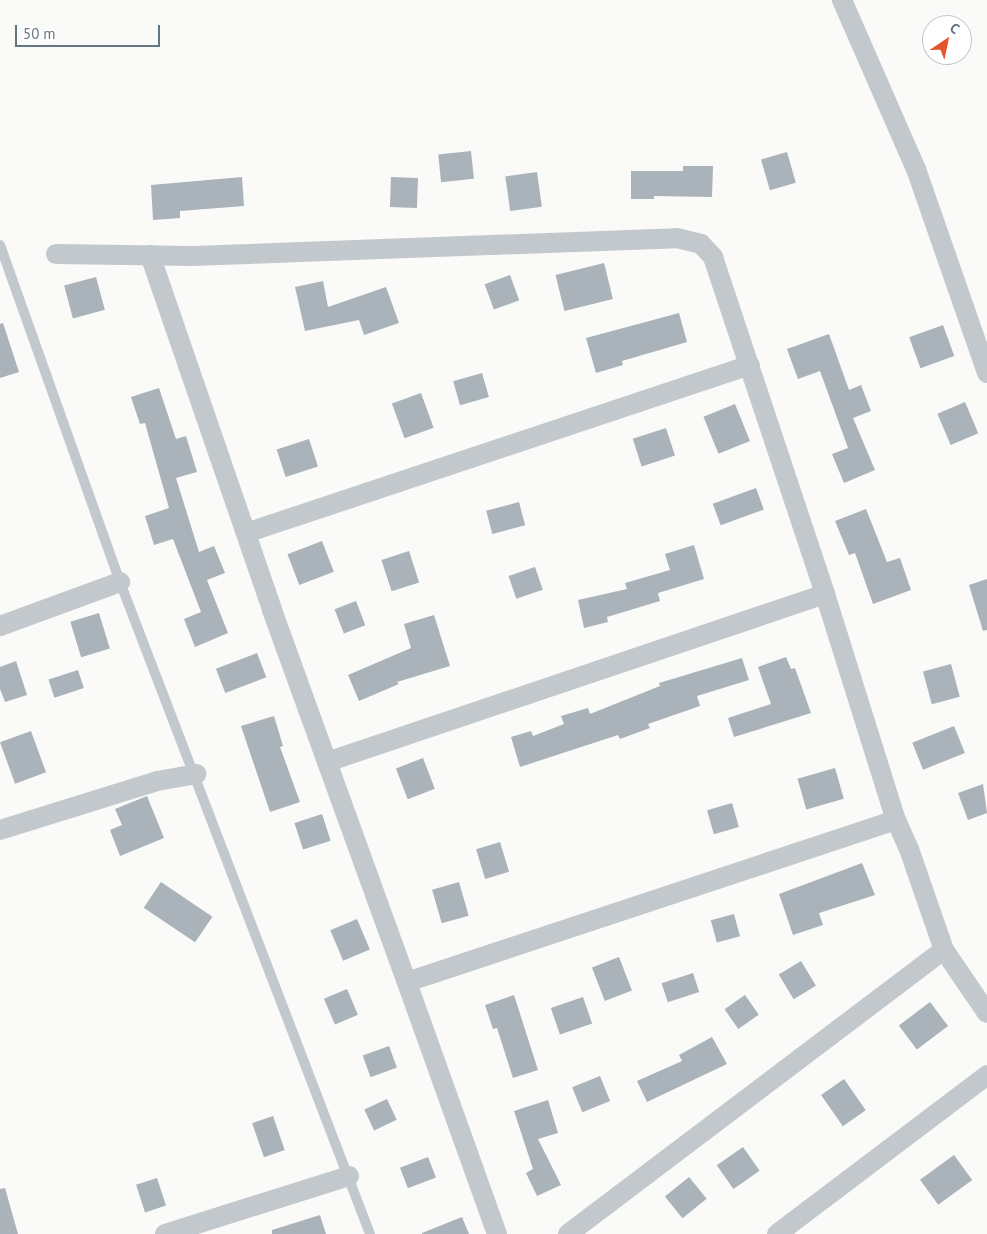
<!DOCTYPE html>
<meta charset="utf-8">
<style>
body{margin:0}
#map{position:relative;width:987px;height:1234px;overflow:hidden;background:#fafaf8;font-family:"PT Sans",sans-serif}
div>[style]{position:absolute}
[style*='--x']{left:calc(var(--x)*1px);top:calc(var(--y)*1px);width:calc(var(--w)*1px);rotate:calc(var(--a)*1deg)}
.building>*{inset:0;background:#aab3b9;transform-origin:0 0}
.lane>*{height:10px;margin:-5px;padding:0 5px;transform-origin:5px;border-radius:5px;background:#c3c8cc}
.street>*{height:20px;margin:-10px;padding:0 10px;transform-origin:10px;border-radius:10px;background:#c3c8cc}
span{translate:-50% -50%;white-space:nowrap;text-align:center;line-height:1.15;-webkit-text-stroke:5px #fff;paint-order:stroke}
.north{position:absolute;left:922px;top:15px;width:50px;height:50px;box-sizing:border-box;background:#fff;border:1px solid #c1c8cd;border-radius:50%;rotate:34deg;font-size:14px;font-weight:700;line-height:20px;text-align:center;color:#657683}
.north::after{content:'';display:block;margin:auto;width:18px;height:22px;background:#e4572e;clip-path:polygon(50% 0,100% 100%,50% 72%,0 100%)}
.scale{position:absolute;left:15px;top:25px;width:145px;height:22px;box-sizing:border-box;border:2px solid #657683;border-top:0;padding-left:6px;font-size:15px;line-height:18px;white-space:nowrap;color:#657683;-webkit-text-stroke:4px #fff;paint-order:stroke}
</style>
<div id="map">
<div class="building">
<i style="left:471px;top:151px;width:28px;height:33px;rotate:84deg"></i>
<i style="left:787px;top:152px;width:32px;height:27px;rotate:74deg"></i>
<i style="clip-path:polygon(683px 166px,713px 166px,712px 197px,654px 196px,654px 199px,631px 199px,631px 171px,683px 171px)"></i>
<i style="left:537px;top:172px;width:35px;height:32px;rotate:82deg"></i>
<i style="clip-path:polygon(242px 177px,244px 206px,180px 211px,180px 218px,153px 220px,151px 185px)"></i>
<i style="left:391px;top:177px;width:27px;height:30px;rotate:2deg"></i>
<i style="left:604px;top:263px;width:37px;height:50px;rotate:76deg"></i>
<i style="left:510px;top:275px;width:27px;height:27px;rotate:70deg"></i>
<i style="left:96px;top:277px;width:34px;height:33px;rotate:75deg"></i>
<i style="clip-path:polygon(323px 281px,328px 307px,386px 287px,399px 323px,364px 335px,359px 320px,305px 331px,295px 287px)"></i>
<i style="clip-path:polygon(679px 313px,687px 342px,622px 361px,623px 365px,596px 373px,586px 338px)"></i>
<i style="clip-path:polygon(3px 323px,19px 372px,0 378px,0 324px)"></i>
<i style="left:943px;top:325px;width:33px;height:36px;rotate:70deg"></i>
<i style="clip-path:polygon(829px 334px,849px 390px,861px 385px,871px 411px,853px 418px,875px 470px,844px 483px,832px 454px,848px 448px,820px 371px,798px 379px,787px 349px)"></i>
<i style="left:482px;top:373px;width:25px;height:30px;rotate:74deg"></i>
<i style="clip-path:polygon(159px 388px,176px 439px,186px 436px,197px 472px,176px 478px,199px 552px,214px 546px,225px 573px,207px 580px,228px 633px,195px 647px,184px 619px,201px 612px,173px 539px,154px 545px,145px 516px,169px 508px,145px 423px,140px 424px,131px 397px)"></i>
<i style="left:421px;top:393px;width:37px;height:31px;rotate:70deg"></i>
<i style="left:965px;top:402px;width:34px;height:30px;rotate:67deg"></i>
<i style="left:735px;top:404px;width:40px;height:34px;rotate:68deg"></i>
<i style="left:666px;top:428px;width:29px;height:35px;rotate:72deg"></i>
<i style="left:309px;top:439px;width:29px;height:34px;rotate:72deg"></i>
<i style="left:756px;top:488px;width:23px;height:46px;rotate:70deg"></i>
<i style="left:519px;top:502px;width:24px;height:34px;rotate:75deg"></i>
<i style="clip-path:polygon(866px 509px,887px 562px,900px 558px,911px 590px,873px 604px,855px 553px,849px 555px,835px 521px)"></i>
<i style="left:322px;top:541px;width:33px;height:37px;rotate:69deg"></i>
<i style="clip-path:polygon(694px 545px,704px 579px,658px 593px,660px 601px,607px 617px,608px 622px,584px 628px,578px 600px,627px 589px,625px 583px,670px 570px,665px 554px)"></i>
<i style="left:409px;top:551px;width:33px;height:29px;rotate:72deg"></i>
<i style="left:535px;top:567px;width:24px;height:28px;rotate:71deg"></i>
<i style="clip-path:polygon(987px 579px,987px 630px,983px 631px,969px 585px)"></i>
<i style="left:356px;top:601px;width:26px;height:23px;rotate:69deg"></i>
<i style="left:99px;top:613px;width:37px;height:30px;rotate:73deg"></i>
<i style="clip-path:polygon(434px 615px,450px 666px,397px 682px,399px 684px,359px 701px,348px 675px,411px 648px,404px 624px)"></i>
<i style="left:257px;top:653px;width:26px;height:44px;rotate:69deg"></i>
<i style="clip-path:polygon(786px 657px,791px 669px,795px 668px,811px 713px,734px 737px,728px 718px,771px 704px,758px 667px)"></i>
<i style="clip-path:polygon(742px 658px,749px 680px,697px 696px,700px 706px,648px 724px,650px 728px,620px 739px,618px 735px,520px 767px,511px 737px,531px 731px,533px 736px,564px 724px,561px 716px,588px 708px,590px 714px,660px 686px,659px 683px)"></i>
<i style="clip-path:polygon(16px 661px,27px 695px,5px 702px,0 689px,0 667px)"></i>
<i style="left:951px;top:664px;width:34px;height:29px;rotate:75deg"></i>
<i style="left:78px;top:670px;width:19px;height:31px;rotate:72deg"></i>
<i style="clip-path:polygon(274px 716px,283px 746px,280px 747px,300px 802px,270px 812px,241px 726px)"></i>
<i style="left:954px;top:726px;width:29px;height:45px;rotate:68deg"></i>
<i style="left:31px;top:731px;width:44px;height:33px;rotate:70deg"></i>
<i style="left:423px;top:758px;width:33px;height:29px;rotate:69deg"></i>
<i style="left:835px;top:768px;width:32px;height:39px;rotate:74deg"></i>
<i style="clip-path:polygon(983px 784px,987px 813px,968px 820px,958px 793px)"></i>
<i style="clip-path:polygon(147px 796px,164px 838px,120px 856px,110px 830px,122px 825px,115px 809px)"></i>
<i style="left:732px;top:803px;width:25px;height:26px;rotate:74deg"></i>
<i style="left:322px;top:814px;width:28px;height:29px;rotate:72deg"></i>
<i style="left:500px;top:842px;width:31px;height:25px;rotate:73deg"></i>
<i style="clip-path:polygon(862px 863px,875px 895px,819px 913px,823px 925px,793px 935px,779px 894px)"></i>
<i style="left:161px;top:882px;width:62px;height:31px;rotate:34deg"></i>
<i style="left:459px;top:882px;width:35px;height:28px;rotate:74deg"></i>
<i style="left:734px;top:914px;width:23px;height:24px;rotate:75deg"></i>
<i style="left:357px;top:919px;width:33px;height:29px;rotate:67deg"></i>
<i style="left:619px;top:957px;width:36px;height:29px;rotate:69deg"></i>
<i style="left:801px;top:961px;width:29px;height:26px;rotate:59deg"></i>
<i style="left:693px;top:973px;width:20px;height:33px;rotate:72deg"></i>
<i style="left:347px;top:989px;width:28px;height:25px;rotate:67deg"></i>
<i style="clip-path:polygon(514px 995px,538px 1070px,513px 1078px,497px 1028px,493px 1029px,485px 1005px)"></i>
<i style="left:745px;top:995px;width:24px;height:25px;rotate:55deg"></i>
<i style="left:583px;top:997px;width:28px;height:34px;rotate:71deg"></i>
<i style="left:930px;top:1002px;width:30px;height:39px;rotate:53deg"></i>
<i style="clip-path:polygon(712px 1037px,727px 1064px,647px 1102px,637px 1081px,682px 1061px,679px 1055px)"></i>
<i style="left:389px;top:1046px;width:23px;height:28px;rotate:70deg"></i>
<i style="left:600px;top:1076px;width:27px;height:30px;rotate:68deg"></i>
<i style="left:844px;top:1079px;width:38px;height:28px;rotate:55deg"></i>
<i style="left:387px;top:1099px;width:23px;height:25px;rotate:65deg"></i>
<i style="clip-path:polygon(548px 1100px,558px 1133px,538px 1139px,561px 1185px,537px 1196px,526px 1173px,533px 1169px,514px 1111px)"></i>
<i style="left:273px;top:1116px;width:36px;height:22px;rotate:71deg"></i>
<i style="left:743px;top:1147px;width:29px;height:32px;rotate:55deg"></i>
<i style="left:954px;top:1155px;width:31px;height:42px;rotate:54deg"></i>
<i style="left:428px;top:1157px;width:22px;height:30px;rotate:69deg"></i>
<i style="left:689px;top:1177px;width:28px;height:31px;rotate:51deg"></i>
<i style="left:157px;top:1178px;width:29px;height:22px;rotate:72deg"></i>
<i style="clip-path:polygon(5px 1188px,18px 1234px,0 1234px,0 1189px)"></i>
<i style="clip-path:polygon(320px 1215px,326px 1234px,272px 1234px,272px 1230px)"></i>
<i style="clip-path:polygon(462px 1217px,469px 1234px,422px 1234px,422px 1233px)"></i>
</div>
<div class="lane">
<i style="--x:0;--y:245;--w:358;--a:70.4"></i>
<i style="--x:120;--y:582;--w:698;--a:69.02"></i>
</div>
<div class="street">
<i style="--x:842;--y:0;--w:184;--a:66.4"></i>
<i style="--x:916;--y:169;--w:216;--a:70.8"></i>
<i style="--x:56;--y:254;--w:136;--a:0.8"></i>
<i style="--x:192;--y:256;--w:485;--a:-2.1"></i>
<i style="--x:677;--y:238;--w:25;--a:14"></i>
<i style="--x:701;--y:244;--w:18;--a:47"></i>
<i style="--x:713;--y:257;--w:355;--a:71.6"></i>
<i style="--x:825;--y:594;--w:237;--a:72.6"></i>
<i style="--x:896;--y:820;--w:32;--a:66"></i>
<i style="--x:909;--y:849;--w:107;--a:70.9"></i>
<i style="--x:944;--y:950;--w:76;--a:55.7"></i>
<i style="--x:150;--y:255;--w:375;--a:71"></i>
<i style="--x:272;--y:610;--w:396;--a:70.1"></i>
<i style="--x:246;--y:533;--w:531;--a:-18.43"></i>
<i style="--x:0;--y:626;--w:128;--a:-20.1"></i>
<i style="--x:327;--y:762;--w:526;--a:-18.64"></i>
<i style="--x:0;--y:830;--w:164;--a:-17.3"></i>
<i style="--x:157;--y:781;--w:40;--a:-10"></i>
<i style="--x:165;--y:1234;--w:193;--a:-17.5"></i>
<i style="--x:497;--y:1234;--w:268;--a:-109.7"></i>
<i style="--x:407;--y:982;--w:515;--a:-18.33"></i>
<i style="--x:568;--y:1234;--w:471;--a:-37.1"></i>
<i style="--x:777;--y:1234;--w:263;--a:-37.1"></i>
</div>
<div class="north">С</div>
<div class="scale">50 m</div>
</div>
